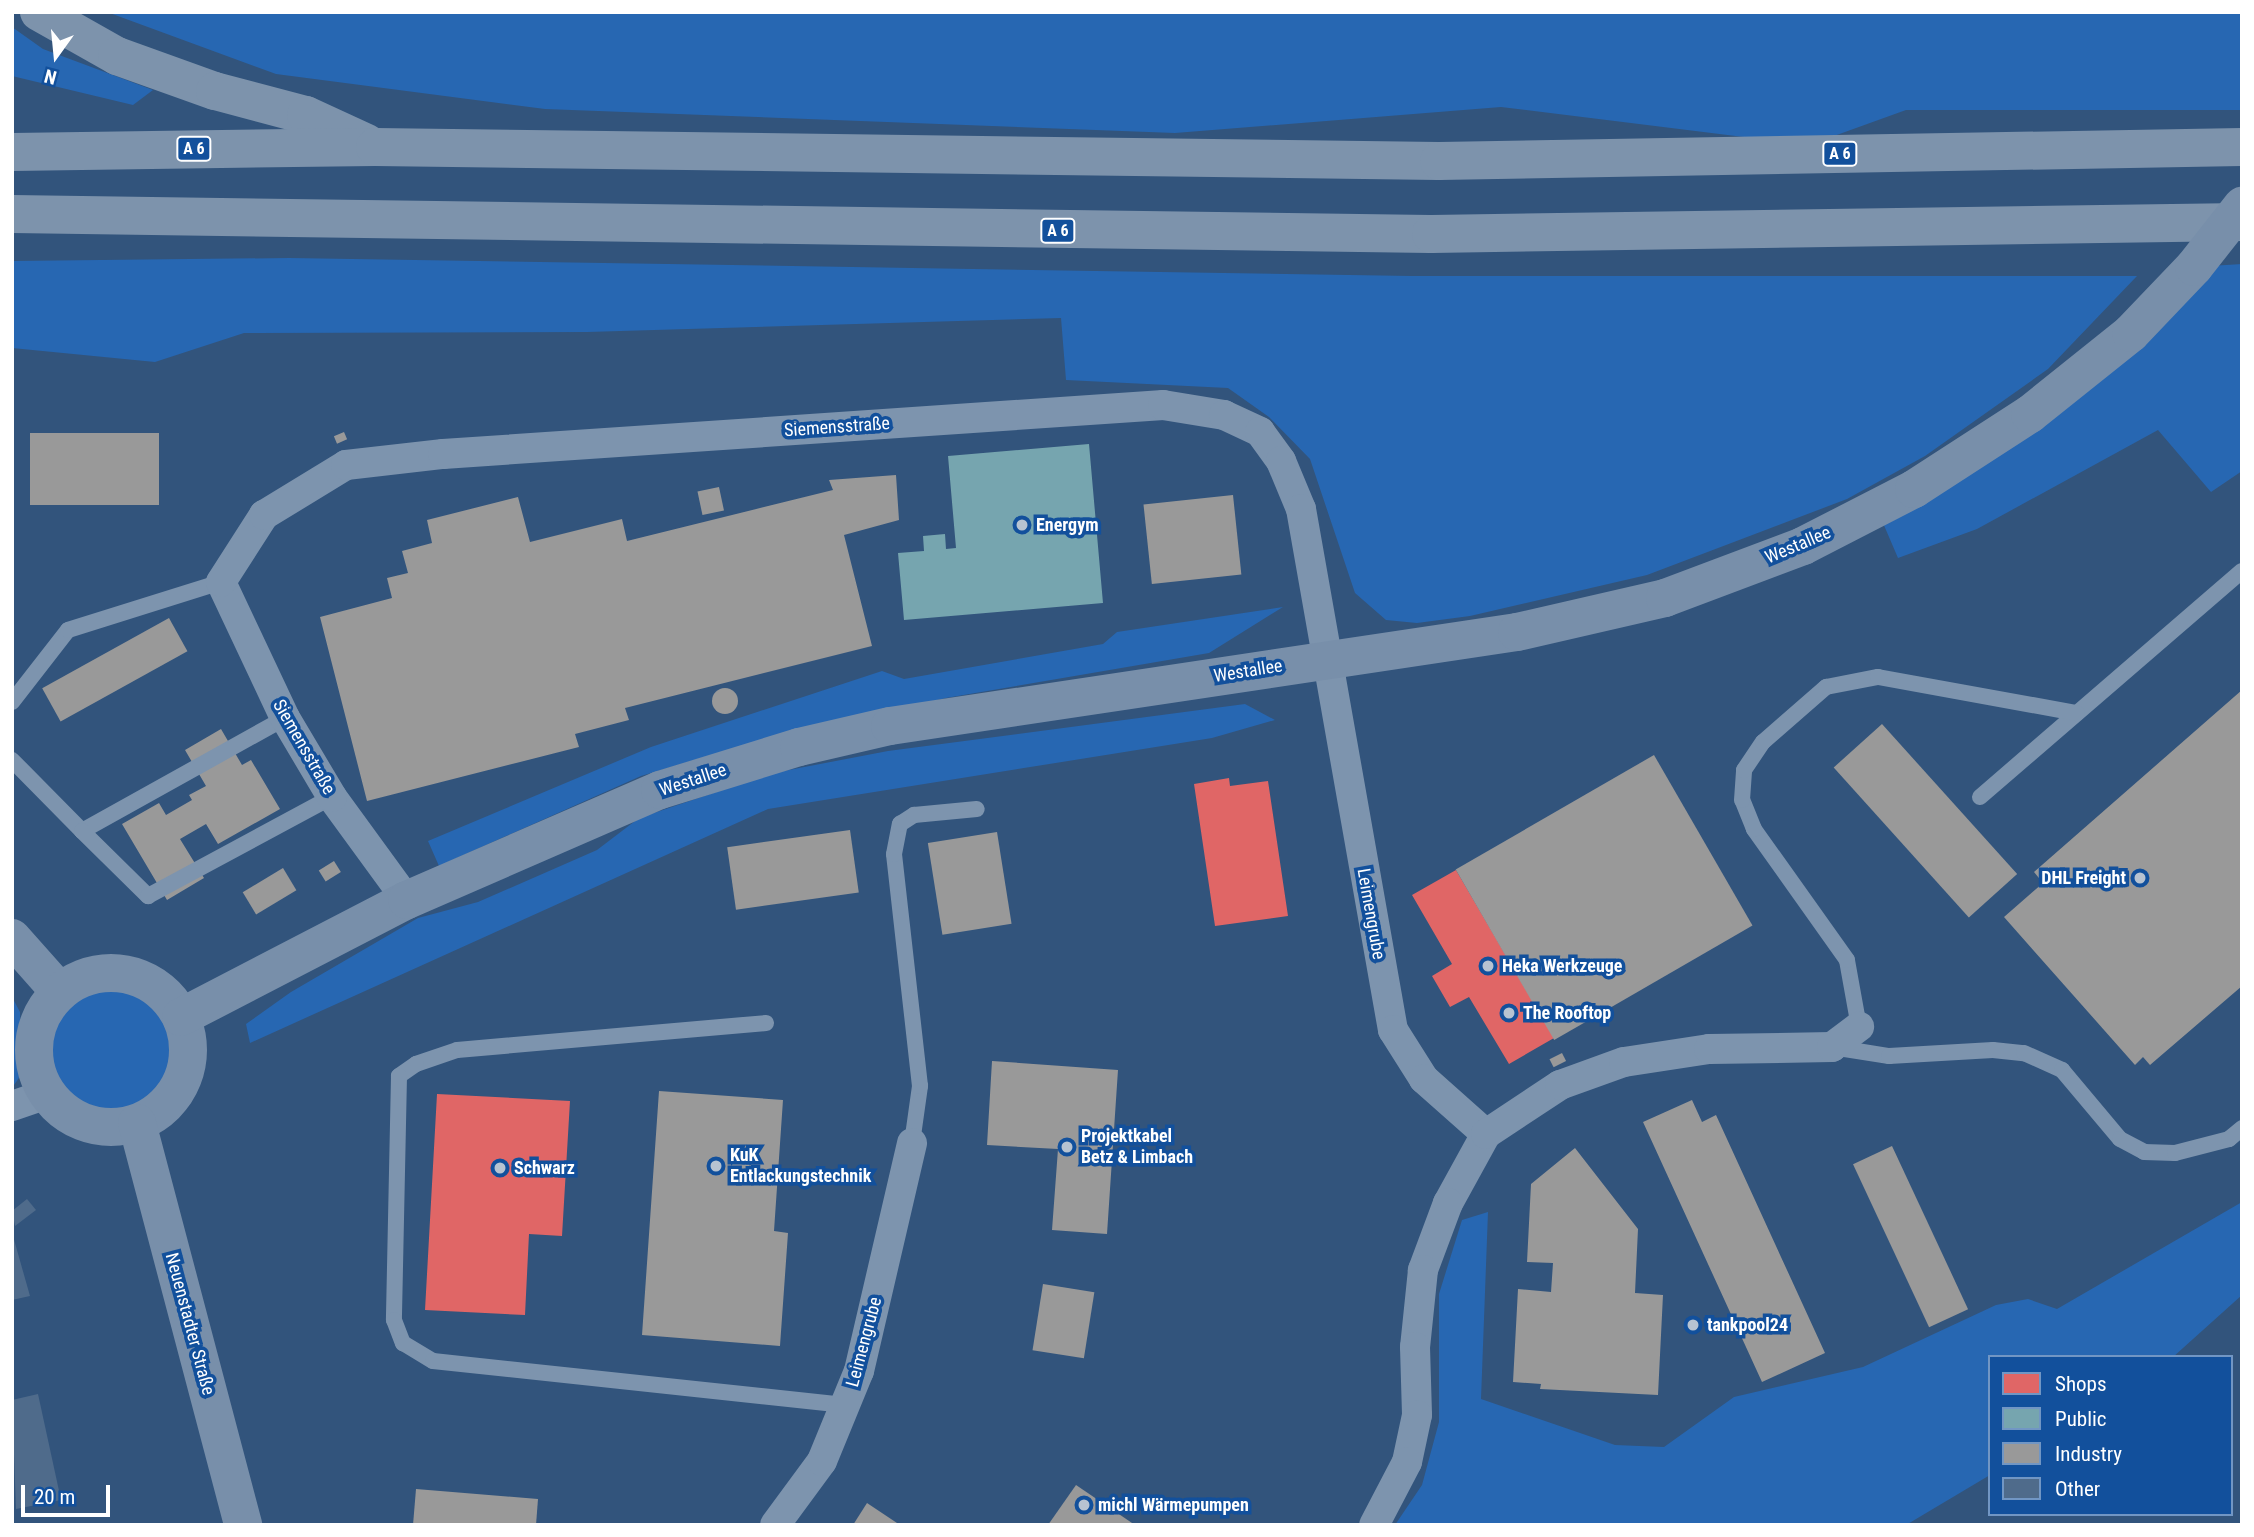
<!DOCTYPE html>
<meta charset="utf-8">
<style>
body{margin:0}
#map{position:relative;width:2254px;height:1537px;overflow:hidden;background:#32547c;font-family:"Roboto Condensed",sans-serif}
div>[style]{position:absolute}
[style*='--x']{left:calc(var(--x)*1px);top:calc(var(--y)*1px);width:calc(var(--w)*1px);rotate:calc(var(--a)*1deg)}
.green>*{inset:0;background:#2767b2}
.round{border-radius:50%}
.shops>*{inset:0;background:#e06666}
.public>*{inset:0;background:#76a5af}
.industry>*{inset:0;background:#999;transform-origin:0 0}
.building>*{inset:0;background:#4f6b8b}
.lane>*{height:16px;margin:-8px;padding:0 8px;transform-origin:8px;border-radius:8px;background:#7d94ae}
.street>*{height:30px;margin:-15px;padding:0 15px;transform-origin:15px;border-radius:15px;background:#7d94ae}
.secondary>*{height:38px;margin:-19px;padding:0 19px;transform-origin:19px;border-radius:19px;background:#788faa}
.secondary>.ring{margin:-19px;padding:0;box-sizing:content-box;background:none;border:38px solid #788faa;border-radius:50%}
.highway>*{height:38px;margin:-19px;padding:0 19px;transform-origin:19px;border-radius:19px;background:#7d93ac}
.secondary-bridge>*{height:38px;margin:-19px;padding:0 19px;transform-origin:19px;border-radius:19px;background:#788faa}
.dots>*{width:19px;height:19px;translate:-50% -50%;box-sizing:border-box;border:4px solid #12509c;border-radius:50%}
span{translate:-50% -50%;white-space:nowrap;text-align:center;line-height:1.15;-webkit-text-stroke:7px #12509c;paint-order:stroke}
.shield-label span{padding:2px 5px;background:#12509c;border:2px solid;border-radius:5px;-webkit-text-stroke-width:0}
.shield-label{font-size:16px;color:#fff;font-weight:700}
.street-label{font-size:18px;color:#fff}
.poi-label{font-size:18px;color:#fff;font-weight:700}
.left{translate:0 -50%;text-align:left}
.right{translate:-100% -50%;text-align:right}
.frame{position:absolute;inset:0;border:14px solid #fff;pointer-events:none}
.legend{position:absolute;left:1988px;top:1355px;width:245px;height:161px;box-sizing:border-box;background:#12509c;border:2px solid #7196c4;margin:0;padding:9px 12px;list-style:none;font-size:21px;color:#fff}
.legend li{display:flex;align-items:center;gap:14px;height:35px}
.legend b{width:35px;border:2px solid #7196c4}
.north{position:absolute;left:21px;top:21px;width:70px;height:70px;-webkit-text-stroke:5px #12509c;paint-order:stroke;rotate:195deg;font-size:19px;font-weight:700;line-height:28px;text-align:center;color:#fff}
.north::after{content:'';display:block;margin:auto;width:24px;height:32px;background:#fff;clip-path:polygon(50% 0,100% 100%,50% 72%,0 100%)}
.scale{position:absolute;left:21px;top:1485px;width:89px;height:32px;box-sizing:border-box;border:4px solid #fff;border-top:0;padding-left:9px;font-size:21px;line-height:24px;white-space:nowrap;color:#fff;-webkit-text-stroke:5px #12509c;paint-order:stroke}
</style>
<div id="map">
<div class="green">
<i style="clip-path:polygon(107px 12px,2242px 12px,2242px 110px,1906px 110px,1809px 145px,1501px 107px,1175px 133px,545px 109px,276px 74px)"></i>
<i style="clip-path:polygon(12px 27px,43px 49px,153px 90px,133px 105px,12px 76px)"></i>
<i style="clip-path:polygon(289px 258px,1412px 276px,2137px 276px,2048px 369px,1925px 456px,1847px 499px,1647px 575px,1470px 616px,1417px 623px,1386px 620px,1355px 593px,1310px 459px,1269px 417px,1228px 388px,1066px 380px,1061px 318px,587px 332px,244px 333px,155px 362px,12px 348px,12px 261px)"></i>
<i style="clip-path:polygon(2242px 264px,2242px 471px,2211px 492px,2158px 430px,1977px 529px,1898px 558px,1877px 509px,2194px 267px)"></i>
<i style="clip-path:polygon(1283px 607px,1209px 653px,946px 698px,765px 739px,641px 776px,439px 866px,428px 841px,651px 747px,882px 671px,904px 679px,1103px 644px,1117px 632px)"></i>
<i style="clip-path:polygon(1245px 704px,1275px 720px,1212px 738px,768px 809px,250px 1043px,246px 1024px,291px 992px,418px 918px,478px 902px,597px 850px,639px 818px,773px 773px,888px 751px)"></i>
<i class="round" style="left:34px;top:973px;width:154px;height:154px"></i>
<i style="clip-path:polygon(12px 997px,20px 1012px,21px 1075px,14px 1085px)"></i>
<i style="clip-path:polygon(2242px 1202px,2242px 1295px,2173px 1357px,1990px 1357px,1990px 1475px,1906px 1525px,1395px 1525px,1422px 1485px,1439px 1422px,1439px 1294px,1462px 1220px,1488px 1212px,1481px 1399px,1615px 1445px,1664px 1447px,1734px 1397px,1863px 1367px,1996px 1305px,2028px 1299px,2057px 1309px)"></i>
</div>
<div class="shops">
<i style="clip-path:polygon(1229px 778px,1230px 786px,1268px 781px,1288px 916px,1215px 926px,1194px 784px)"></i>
<i style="clip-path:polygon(1456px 870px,1554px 1038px,1509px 1064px,1469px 997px,1450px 1007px,1432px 976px,1452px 964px,1412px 895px)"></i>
<i style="clip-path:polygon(437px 1094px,570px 1101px,562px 1236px,529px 1234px,525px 1315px,425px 1310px)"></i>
</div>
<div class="public">
<i style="clip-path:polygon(1089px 444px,1103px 603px,904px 620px,898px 553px,924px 551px,923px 536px,945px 534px,946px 549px,956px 548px,948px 456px)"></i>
</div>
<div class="industry">
<i style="left:344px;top:432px;width:8px;height:11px;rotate:67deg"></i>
<i style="left:30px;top:433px;width:129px;height:72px"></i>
<i style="clip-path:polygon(896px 475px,899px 520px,844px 535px,872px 646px,625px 708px,629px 720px,575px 734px,579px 747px,367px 801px,320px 617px,392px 598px,387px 578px,408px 573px,402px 551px,432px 543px,427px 520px,518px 497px,530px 542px,622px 519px,627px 541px,833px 490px,829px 480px)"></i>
<i style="left:719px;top:487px;width:24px;height:22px;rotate:78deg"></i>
<i style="left:1233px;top:495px;width:80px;height:90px;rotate:84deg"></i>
<i style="left:169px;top:618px;width:38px;height:145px;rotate:61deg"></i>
<i class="round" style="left:712px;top:688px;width:26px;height:26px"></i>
<i style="clip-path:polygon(2242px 690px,2242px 986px,2150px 1065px,2143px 1057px,2135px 1065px,2004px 917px,2043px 883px,2034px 872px)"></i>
<i style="left:1882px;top:724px;width:202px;height:65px;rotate:48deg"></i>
<i style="clip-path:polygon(221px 729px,242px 765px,251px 760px,280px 809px,218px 844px,206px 824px,180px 839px,204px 878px,167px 900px,122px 824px,159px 803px,166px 815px,192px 800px,189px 795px,206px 786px,185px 750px)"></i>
<i style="left:1654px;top:755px;width:197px;height:229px;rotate:60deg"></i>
<i style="left:850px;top:830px;width:63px;height:124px;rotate:82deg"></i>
<i style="left:997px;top:832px;width:93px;height:70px;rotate:81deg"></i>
<i style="left:334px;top:861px;width:13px;height:18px;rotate:58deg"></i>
<i style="left:283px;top:868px;width:26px;height:47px;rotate:59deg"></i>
<i style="left:1562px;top:1053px;width:9px;height:14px;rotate:63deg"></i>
<i style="clip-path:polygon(992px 1061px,1118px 1070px,1107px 1234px,1052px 1230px,1058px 1149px,987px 1145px)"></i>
<i style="clip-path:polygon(659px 1091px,783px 1100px,774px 1231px,788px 1233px,780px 1346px,642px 1335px)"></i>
<i style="clip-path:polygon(1692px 1100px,1702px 1122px,1716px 1115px,1825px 1353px,1762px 1382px,1643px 1122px)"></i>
<i style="left:1892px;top:1146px;width:180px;height:43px;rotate:65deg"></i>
<i style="clip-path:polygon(1575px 1148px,1638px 1229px,1635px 1293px,1663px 1295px,1658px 1395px,1540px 1389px,1541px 1384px,1513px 1382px,1518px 1289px,1551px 1292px,1553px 1263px,1527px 1262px,1531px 1184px)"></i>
<i style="left:1043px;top:1284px;width:52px;height:67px;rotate:9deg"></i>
<i style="clip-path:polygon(1076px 1485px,1135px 1525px,1048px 1525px)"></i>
<i style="clip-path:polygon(416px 1489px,538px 1499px,536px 1525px,413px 1525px)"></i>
<i style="clip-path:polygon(867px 1503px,900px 1525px,853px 1525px)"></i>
</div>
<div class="building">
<i style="clip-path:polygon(27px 1199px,36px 1210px,15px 1226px,12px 1211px)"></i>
<i style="clip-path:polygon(13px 1236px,30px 1296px,12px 1300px,12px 1237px)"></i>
<i style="clip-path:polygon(38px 1394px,61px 1500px,16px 1509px,12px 1400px)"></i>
</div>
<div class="lane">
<i style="--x:12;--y:702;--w:91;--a:-52.1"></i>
<i style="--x:68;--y:630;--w:160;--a:-17.4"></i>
<i style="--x:12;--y:760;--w:100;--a:45.4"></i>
<i style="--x:82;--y:831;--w:232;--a:-29.1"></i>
<i style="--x:1980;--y:797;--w:346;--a:-40.8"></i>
<i style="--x:82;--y:831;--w:93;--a:44.6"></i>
<i style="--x:148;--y:896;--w:209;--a:-28.3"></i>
<i style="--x:766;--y:1023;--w:310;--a:175"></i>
<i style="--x:457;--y:1050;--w:43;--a:161.1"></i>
<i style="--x:416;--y:1064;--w:21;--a:145"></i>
<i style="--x:399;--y:1076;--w:244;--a:91.2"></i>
<i style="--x:394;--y:1320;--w:25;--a:69"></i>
<i style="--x:403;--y:1343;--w:35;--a:31"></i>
<i style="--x:433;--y:1361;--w:414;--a:6.1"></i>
<i style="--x:1859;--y:1027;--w:68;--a:-100.2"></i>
<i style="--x:1847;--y:960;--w:161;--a:-125.4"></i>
<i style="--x:1754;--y:829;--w:31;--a:-112"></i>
<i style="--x:1742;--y:800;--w:30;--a:-86"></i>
<i style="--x:1744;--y:770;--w:34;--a:-56"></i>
<i style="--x:1763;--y:742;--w:84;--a:-41.1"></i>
<i style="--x:1826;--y:687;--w:53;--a:-10.9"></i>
<i style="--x:1878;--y:677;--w:202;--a:10.3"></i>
<i style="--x:1832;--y:1047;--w:58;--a:9"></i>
<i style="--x:1889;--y:1056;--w:104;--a:-3.3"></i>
<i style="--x:1993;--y:1050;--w:31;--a:6"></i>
<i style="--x:2024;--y:1053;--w:42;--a:24.1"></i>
<i style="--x:2062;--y:1070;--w:90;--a:50"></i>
<i style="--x:2120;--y:1139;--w:27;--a:28"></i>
<i style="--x:2144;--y:1152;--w:31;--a:2"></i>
<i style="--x:2175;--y:1153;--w:56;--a:-14.5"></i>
<i style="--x:2229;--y:1139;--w:17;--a:-40"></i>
<i style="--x:912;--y:1143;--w:58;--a:-82"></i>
<i style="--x:920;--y:1086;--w:233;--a:-96.4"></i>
<i style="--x:894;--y:854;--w:31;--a:-79"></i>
<i style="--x:900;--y:824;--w:17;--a:-33"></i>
<i style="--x:914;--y:815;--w:63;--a:-5.4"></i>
</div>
<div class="street">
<i style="--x:407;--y:900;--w:127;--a:-126.1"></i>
<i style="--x:332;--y:797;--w:92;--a:-120.7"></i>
<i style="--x:285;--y:718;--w:150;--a:-115.2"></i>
<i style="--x:221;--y:582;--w:80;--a:-57.3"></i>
<i style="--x:264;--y:515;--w:96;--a:-31.4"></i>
<i style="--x:346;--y:465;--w:98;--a:-6.5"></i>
<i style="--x:443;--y:454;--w:722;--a:-3.89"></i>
<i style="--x:1163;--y:405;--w:62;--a:9.3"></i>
<i style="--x:1224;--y:415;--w:40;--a:25"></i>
<i style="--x:1260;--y:432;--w:36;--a:54"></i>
<i style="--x:1281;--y:461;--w:52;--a:67.4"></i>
<i style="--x:1301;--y:509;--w:529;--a:79.99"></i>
<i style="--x:1393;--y:1030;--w:58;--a:57.7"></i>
<i style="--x:1424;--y:1079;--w:83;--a:41.6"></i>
<i style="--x:1486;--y:1134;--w:79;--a:118.8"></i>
<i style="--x:1448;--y:1203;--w:72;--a:110.5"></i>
<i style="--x:1423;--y:1270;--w:77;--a:95.9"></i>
<i style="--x:1415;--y:1347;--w:68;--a:88.3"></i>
<i style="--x:1417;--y:1415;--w:48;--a:102"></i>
<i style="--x:1407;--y:1462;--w:71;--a:117.6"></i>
<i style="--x:12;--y:1106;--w:37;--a:-19"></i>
<i style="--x:1486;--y:1134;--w:89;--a:-33.5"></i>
<i style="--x:1560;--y:1085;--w:68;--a:-19.8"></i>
<i style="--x:1624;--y:1062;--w:86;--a:-8.7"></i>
<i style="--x:1709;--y:1049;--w:123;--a:-0.9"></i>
<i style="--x:1832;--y:1047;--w:34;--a:-37"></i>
<i style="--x:775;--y:1525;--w:79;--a:-53.7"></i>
<i style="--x:822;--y:1461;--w:97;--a:-67.7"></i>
<i style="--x:859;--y:1371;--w:234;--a:-76.9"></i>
</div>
<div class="secondary">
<i style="--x:12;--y:938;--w:72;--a:48.4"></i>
<i class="ring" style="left:34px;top:973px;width:116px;height:116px"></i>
<i style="--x:181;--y:1017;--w:254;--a:-27.4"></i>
<i style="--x:407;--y:900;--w:276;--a:-23.5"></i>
<i style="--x:660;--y:790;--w:145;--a:-17.2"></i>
<i style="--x:799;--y:747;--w:93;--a:-13"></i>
<i style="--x:890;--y:726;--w:634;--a:-8.53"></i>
<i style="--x:1517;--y:632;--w:152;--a:-12.9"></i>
<i style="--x:1665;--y:598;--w:147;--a:-20.6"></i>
<i style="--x:1803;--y:546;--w:125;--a:-27.2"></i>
<i style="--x:1914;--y:489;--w:138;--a:-32.9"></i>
<i style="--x:2030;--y:414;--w:129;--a:-38.7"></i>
<i style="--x:137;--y:1123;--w:416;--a:75.2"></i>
</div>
<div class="highway">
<i style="--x:39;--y:12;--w:90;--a:29.4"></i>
<i style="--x:117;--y:56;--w:104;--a:19.7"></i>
<i style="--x:215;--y:91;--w:94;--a:14.8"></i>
<i style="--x:306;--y:115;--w:67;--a:24.7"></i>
<i style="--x:12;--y:152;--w:363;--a:-0.8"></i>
<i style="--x:375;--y:147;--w:1064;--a:0.75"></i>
<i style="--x:1439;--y:161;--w:803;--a:-1"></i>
<i style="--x:12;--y:214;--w:1419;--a:0.81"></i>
<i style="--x:1431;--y:234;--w:811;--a:-0.85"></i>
</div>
<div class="secondary-bridge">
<i style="--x:2131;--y:333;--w:91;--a:-46.3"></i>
<i style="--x:2194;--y:267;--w:78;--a:-51.8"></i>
</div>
<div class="dots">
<i style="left:1022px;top:525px;background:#b7c3d1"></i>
<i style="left:2140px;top:878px;background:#b7c3d1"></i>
<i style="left:1488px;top:966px;background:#b7c3d1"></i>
<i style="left:1509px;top:1013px;background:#b7c3d1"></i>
<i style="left:1067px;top:1147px;background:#b7c3d1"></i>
<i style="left:716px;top:1166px;background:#b7c3d1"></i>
<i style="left:500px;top:1168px;background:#b7c3d1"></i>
<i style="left:1693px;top:1325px;background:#b7c3d1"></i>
<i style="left:1084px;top:1505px;background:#b7c3d1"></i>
</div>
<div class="shield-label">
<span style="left:194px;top:149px">A 6</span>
<span style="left:1840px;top:154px">A 6</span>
<span style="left:1058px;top:231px">A 6</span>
</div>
<div class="street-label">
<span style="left:837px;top:427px;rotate:-4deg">Siemensstraße</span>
<span style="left:1798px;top:545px;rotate:-23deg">Westallee</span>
<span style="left:1248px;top:671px;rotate:-9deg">Westallee</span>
<span style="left:304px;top:747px;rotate:60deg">Siemensstraße</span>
<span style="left:693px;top:780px;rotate:-18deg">Westallee</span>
<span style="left:1371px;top:914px;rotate:80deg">Leimengrube</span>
<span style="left:190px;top:1324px;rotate:75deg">Neuenstadter Straße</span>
<span style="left:864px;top:1342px;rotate:-75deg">Leimengrube</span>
</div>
<div class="poi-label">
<span class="left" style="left:1036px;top:525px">Energym</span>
<span class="right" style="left:2126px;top:878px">DHL Freight</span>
<span class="left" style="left:1502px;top:966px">Heka Werkzeuge</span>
<span class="left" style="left:1523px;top:1013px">The Rooftop</span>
<span class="left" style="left:1081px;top:1147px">Projektkabel<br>Betz &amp; Limbach</span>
<span class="left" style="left:730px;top:1166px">KuK<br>Entlackungstechnik</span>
<span class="left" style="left:514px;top:1168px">Schwarz</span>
<span class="left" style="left:1707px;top:1325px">tankpool24</span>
<span class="left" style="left:1098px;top:1505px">michl Wärmepumpen</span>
</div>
<div class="frame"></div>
<ul class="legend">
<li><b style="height:19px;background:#e06666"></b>Shops</li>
<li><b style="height:19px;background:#76a5af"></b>Public</li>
<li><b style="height:19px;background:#999"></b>Industry</li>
<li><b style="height:19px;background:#4f6b8b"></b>Other</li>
</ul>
<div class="north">N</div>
<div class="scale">20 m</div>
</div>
